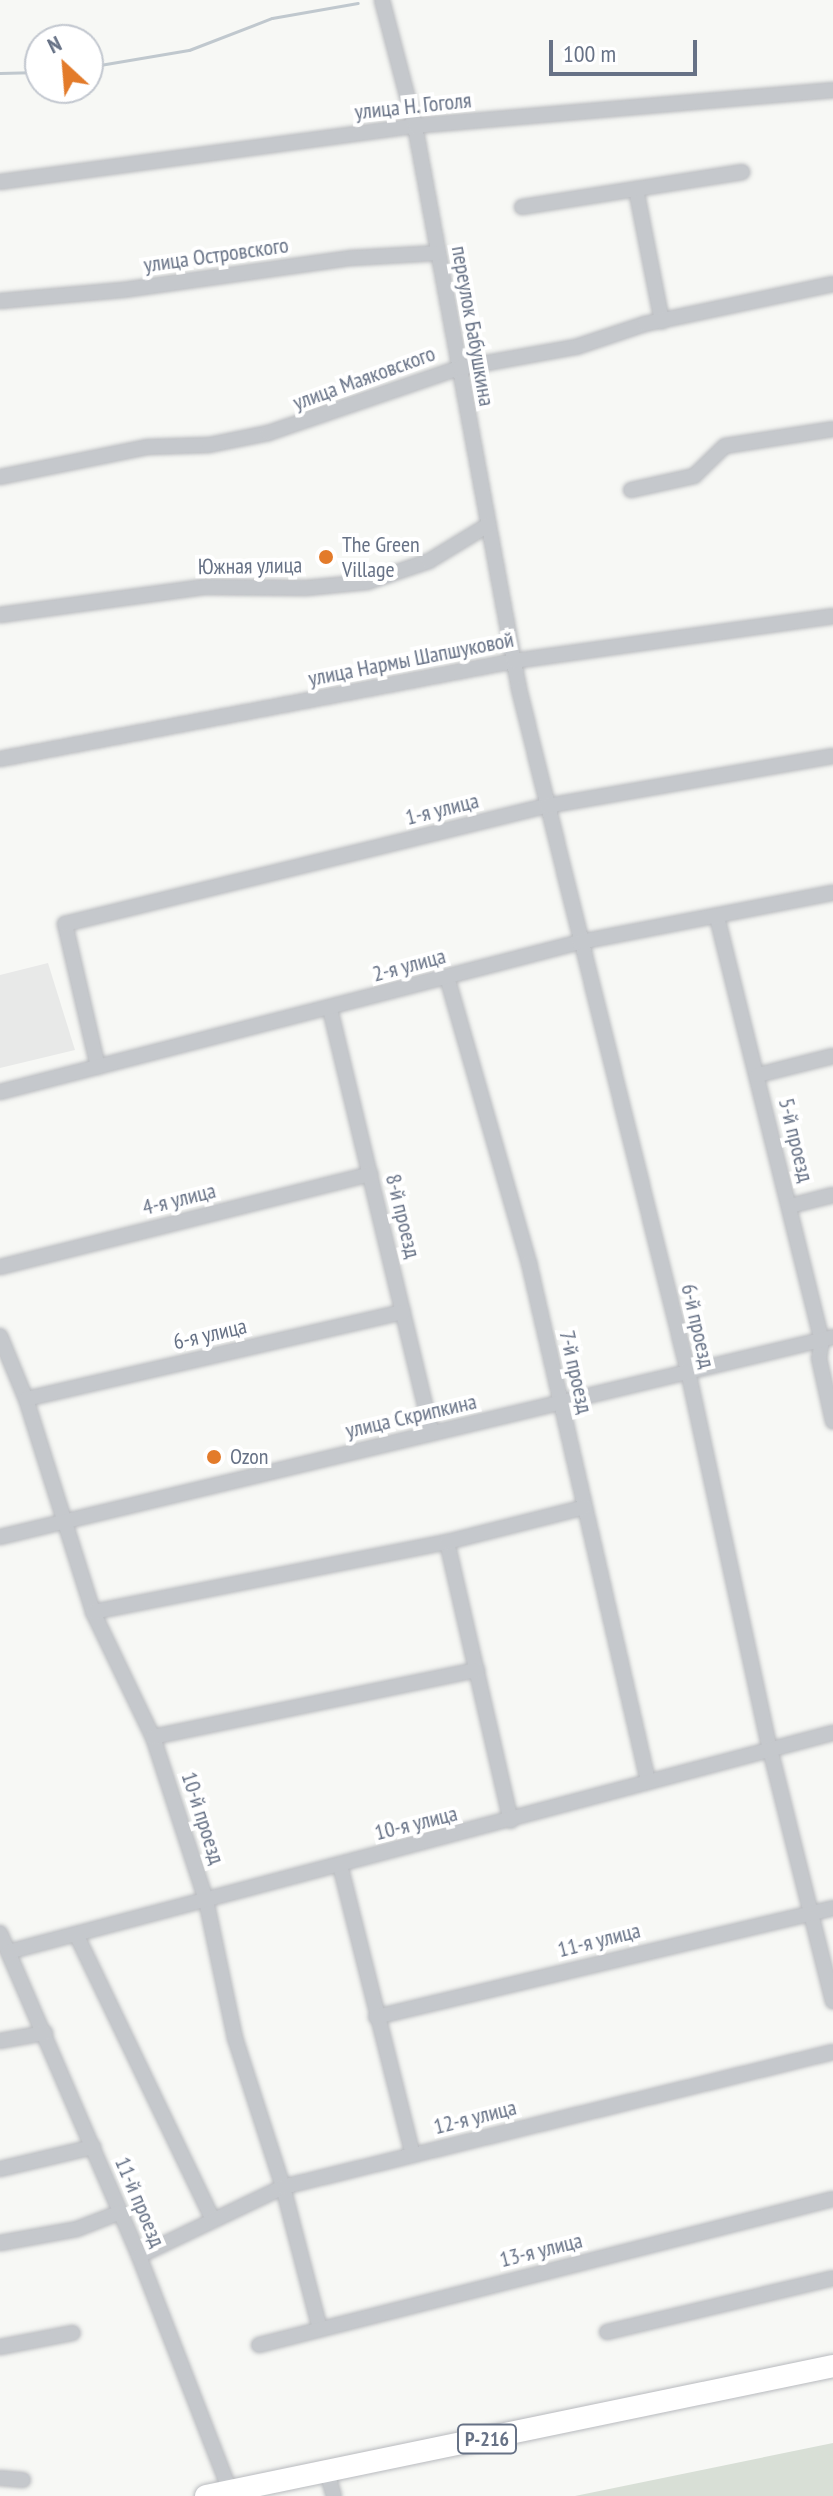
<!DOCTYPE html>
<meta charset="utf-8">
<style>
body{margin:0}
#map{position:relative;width:833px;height:2496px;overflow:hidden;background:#f7f8f5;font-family:"PT Sans Narrow",sans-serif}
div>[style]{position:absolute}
.built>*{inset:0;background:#e8e9e8}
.green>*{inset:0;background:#d8dfd6}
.stream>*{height:3px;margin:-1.5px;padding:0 1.5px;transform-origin:1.5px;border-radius:1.5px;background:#c0c8ce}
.roads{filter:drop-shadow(0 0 2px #b8babe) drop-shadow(0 0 2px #b8babe)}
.minor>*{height:14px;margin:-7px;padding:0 7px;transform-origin:7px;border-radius:7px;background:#c5c8cc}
.highway>*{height:22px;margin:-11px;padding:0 11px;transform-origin:11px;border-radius:11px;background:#fff}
.dots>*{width:22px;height:22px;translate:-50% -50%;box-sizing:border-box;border:4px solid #fff;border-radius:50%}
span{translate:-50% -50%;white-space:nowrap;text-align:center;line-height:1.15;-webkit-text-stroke:8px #fff;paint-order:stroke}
.shield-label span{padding:2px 6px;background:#fff;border:2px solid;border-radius:6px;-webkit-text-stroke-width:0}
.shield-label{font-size:20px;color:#677286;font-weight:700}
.street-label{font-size:22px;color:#677286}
.poi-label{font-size:22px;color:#677286}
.left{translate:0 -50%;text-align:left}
.north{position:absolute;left:24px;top:24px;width:80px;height:80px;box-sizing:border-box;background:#fff;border:2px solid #c2c7cf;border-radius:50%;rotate:334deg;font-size:22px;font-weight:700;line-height:32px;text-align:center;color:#677286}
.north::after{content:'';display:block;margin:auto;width:28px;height:36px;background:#e37b2a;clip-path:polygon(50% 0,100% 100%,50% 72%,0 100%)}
.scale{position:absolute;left:549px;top:40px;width:148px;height:36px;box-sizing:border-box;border:4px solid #677286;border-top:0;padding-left:10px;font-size:24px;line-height:28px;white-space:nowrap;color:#677286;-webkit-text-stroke:6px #fff;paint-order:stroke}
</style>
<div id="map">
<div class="built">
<div style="clip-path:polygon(48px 963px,75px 1050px,0 1068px,0 975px)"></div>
</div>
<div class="green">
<div style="clip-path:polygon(833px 2443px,833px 2496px,575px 2496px)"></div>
</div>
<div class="stream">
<div style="left:88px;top:67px;width:102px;rotate:-9.6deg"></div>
<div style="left:189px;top:50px;width:89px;rotate:-21.1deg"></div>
<div style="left:272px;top:18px;width:87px;rotate:-9.9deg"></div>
<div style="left:0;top:73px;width:40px;rotate:-1.4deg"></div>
</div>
<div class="roads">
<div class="minor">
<div style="left:382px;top:0;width:130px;rotate:75.3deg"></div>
<div style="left:415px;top:126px;width:573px;rotate:79.53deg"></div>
<div style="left:519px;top:689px;width:703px;rotate:76.08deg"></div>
<div style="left:688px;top:1371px;width:387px;rotate:77.8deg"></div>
<div style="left:770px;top:1749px;width:260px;rotate:76deg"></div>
<div style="left:0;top:182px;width:419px;rotate:-7.7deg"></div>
<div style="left:415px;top:126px;width:420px;rotate:-4.9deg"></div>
<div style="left:636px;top:189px;width:135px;rotate:78.9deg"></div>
<div style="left:522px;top:207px;width:223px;rotate:-9deg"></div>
<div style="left:0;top:301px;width:123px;rotate:-5.1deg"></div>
<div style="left:123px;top:290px;width:231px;rotate:-8deg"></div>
<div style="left:352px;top:258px;width:86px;rotate:-3.3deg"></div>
<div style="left:0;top:477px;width:151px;rotate:-11.5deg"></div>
<div style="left:148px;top:447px;width:61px;rotate:-1.9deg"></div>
<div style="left:209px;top:445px;width:60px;rotate:-11.5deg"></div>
<div style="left:268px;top:433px;width:202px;rotate:-18.8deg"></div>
<div style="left:459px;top:368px;width:119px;rotate:-10.2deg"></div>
<div style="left:576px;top:347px;width:73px;rotate:-18.4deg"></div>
<div style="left:645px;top:324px;width:192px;rotate:-12deg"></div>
<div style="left:631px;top:490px;width:65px;rotate:-12.5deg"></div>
<div style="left:694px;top:476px;width:43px;rotate:-44.1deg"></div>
<div style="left:725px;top:446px;width:109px;rotate:-8.9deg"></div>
<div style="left:0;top:615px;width:206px;rotate:-7.8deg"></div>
<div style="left:204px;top:587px;width:102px;rotate:0.6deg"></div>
<div style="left:306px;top:588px;width:62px;rotate:-5.5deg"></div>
<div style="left:368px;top:582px;width:65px;rotate:-19deg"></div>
<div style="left:429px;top:561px;width:69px;rotate:-31.4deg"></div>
<div style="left:0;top:759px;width:523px;rotate:-10.79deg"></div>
<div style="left:514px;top:661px;width:322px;rotate:-8deg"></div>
<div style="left:717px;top:917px;width:436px;rotate:76.1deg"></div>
<div style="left:822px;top:1340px;width:18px;rotate:99deg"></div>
<div style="left:819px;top:1358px;width:65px;rotate:77.5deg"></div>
<div style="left:447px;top:977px;width:298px;rotate:74deg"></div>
<div style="left:529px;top:1263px;width:531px;rotate:77.06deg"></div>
<div style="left:330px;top:1009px;width:436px;rotate:76.5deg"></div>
<div style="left:98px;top:1067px;width:147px;rotate:-103deg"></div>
<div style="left:65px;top:924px;width:496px;rotate:-13.8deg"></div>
<div style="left:547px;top:806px;width:290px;rotate:-9.9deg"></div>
<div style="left:758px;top:1075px;width:77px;rotate:-14.2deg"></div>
<div style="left:0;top:1092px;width:599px;rotate:-14.5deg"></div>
<div style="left:580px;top:942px;width:258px;rotate:-11deg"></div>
<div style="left:790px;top:1206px;width:44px;rotate:-14.3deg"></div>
<div style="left:0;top:1267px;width:382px;rotate:-14.1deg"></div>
<div style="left:0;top:1336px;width:68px;rotate:67.6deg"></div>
<div style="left:26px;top:1399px;width:223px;rotate:72.5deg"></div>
<div style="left:93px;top:1612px;width:139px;rotate:64.4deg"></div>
<div style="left:153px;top:1737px;width:171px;rotate:72deg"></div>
<div style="left:206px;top:1900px;width:141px;rotate:78.1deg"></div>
<div style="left:235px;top:2038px;width:157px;rotate:72.1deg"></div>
<div style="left:283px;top:2187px;width:147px;rotate:75.4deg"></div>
<div style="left:26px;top:1399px;width:387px;rotate:-13deg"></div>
<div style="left:0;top:1537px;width:857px;rotate:-13.5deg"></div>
<div style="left:447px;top:1542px;width:286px;rotate:77.1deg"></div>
<div style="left:93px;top:1612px;width:361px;rotate:-11.2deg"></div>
<div style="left:447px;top:1542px;width:142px;rotate:-14.2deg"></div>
<div style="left:153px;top:1737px;width:331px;rotate:-11.7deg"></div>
<div style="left:340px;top:1865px;width:299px;rotate:75.9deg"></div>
<div style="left:0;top:1933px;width:352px;rotate:66.7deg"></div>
<div style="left:139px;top:2256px;width:252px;rotate:68.8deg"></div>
<div style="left:76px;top:1934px;width:317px;rotate:64.4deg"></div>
<div style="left:8px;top:1952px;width:854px;rotate:-14.87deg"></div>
<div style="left:376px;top:2017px;width:470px;rotate:-13.4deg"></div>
<div style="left:0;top:2041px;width:46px;rotate:-10.1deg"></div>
<div style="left:0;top:2169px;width:96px;rotate:-13.3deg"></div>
<div style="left:0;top:2243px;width:78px;rotate:-10.3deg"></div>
<div style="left:77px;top:2229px;width:47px;rotate:-21.1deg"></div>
<div style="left:139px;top:2256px;width:160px;rotate:-25.6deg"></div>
<div style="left:283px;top:2187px;width:566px;rotate:-13.79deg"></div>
<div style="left:607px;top:2332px;width:232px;rotate:-13.4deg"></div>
<div style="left:259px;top:2345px;width:592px;rotate:-14.27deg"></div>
<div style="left:0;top:2347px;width:74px;rotate:-10.9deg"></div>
<div style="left:327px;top:2472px;width:25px;rotate:74deg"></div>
<div style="left:0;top:2478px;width:23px;rotate:5deg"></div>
</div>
<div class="highway">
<div style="left:206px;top:2496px;width:640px;rotate:-11.71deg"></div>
</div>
</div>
<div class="dots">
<div style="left:326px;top:557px;background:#e37b2a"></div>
<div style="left:214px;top:1457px;background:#e37b2a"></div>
</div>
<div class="shield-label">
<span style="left:487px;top:2439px">Р-216</span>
</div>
<div class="street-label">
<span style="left:413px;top:106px;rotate:-6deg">улица Н. Гоголя</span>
<span style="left:216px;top:255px;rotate:-8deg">улица Островского</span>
<span style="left:473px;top:326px;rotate:80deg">переулок Бабушкина</span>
<span style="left:364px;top:378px;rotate:-20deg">улица Маяковского</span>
<span style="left:250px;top:566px;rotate:-1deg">Южная улица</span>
<span style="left:411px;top:659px;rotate:-11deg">улица Нармы Шапшуковой</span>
<span style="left:442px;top:809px;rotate:-14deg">1-я улица</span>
<span style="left:409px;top:965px;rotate:-15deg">2-я улица</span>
<span style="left:796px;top:1140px;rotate:76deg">5-й проезд</span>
<span style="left:179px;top:1199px;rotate:-14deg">4-я улица</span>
<span style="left:403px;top:1216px;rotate:76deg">8-й проезд</span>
<span style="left:698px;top:1326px;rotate:77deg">6-й проезд</span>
<span style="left:210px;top:1334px;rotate:-13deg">6-я улица</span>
<span style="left:576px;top:1372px;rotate:77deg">7-й проезд</span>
<span style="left:411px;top:1416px;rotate:-13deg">улица Скрипкина</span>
<span style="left:203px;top:1818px;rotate:72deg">10-й проезд</span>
<span style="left:416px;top:1823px;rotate:-14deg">10-я улица</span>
<span style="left:599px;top:1940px;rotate:-14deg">11-я улица</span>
<span style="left:475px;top:2117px;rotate:-14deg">12-я улица</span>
<span style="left:140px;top:2202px;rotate:67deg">11-й проезд</span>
<span style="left:541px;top:2250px;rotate:-14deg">13-я улица</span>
</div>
<div class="poi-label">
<span class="left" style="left:342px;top:557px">The Green<br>Village</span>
<span class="left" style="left:230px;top:1457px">Ozon</span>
</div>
<div class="north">N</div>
<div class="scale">100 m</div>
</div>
